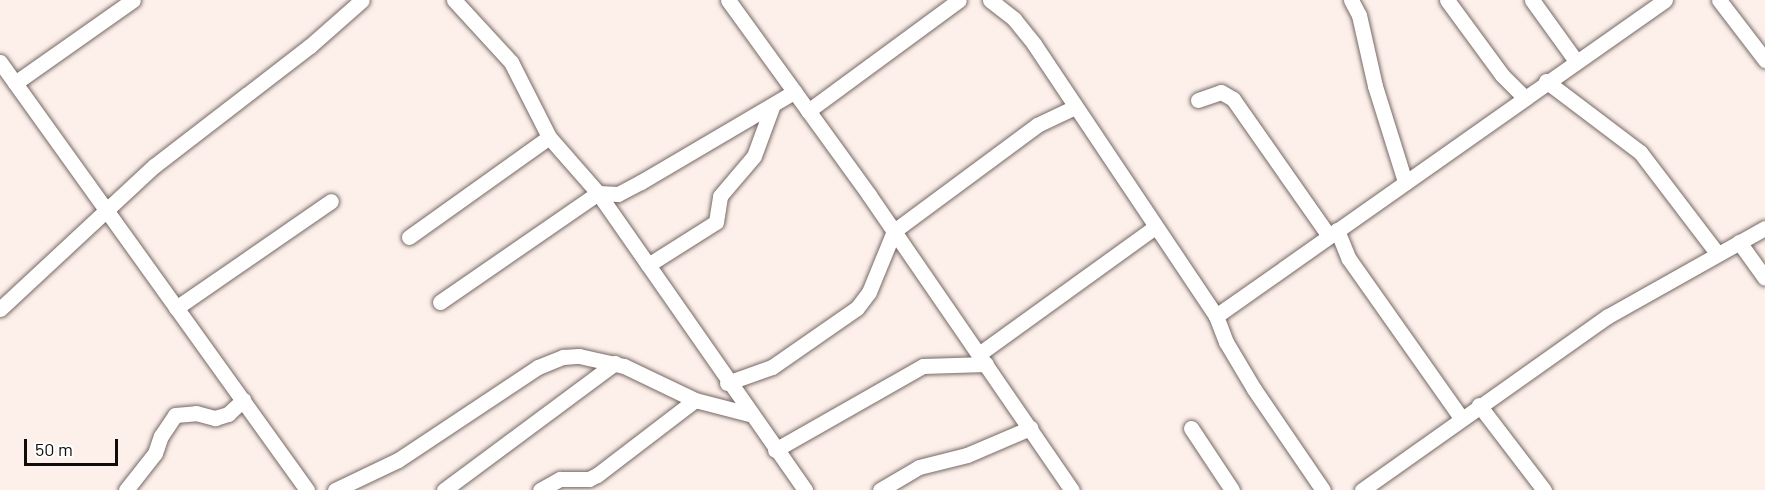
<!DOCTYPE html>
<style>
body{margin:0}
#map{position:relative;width:1765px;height:490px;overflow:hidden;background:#fdefea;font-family:Barlow,sans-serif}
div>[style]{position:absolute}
.roads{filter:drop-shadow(0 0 2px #756965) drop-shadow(0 0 2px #756965)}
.minor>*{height:15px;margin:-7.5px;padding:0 7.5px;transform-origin:7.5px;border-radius:7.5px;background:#fff}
span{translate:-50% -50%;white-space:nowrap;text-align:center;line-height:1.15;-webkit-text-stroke:4.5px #fff;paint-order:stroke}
.scale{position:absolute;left:24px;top:439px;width:94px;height:27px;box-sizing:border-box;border:3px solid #100c0a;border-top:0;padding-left:8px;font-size:18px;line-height:21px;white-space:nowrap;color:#100c0a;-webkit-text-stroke:4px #fff;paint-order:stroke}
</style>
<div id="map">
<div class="roads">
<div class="minor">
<div style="left:454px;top:0;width:84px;rotate:47.4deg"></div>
<div style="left:511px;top:62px;width:84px;rotate:63.1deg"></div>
<div style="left:549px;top:137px;width:74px;rotate:48.8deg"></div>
<div style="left:598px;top:193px;width:362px;rotate:55.1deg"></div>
<div style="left:728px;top:0;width:241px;rotate:54.1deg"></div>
<div style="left:869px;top:195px;width:358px;rotate:55.5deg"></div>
<div style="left:990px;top:0;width:31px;rotate:38deg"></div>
<div style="left:1014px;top:19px;width:32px;rotate:51deg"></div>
<div style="left:1034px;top:44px;width:327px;rotate:56.2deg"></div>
<div style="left:1216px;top:316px;width:549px;rotate:-35.14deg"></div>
<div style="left:1351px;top:0;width:17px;rotate:62deg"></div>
<div style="left:1359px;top:15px;width:73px;rotate:77.3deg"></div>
<div style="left:1375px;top:86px;width:101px;rotate:72.6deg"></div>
<div style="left:1447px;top:0;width:93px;rotate:53.7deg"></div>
<div style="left:1502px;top:75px;width:31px;rotate:45deg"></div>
<div style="left:1532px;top:0;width:75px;rotate:54.2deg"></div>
<div style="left:1719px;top:0;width:76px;rotate:52.5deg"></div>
<div style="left:0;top:62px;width:527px;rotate:54.35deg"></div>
<div style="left:1546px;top:81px;width:118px;rotate:37.1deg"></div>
<div style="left:1640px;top:152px;width:127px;rotate:52.7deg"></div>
<div style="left:15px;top:83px;width:144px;rotate:-35.1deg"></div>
<div style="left:1198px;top:100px;width:24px;rotate:-19deg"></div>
<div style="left:1221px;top:92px;width:14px;rotate:30deg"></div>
<div style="left:1233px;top:99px;width:167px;rotate:55deg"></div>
<div style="left:808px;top:111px;width:187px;rotate:-36.3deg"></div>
<div style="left:1337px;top:230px;width:31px;rotate:68deg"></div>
<div style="left:1349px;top:259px;width:194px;rotate:54.8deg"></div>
<div style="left:409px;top:237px;width:172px;rotate:-35.5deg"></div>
<div style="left:1739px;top:242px;width:44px;rotate:54.2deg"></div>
<div style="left:648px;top:265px;width:80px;rotate:-32.3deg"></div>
<div style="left:716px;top:222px;width:26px;rotate:-81deg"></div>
<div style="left:720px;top:196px;width:52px;rotate:-49.6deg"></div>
<div style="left:754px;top:156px;width:52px;rotate:-69.8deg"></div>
<div style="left:440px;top:302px;width:192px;rotate:-34.6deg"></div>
<div style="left:598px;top:193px;width:20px;rotate:3deg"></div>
<div style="left:618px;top:194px;width:26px;rotate:-28deg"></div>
<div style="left:641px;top:182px;width:178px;rotate:-30.5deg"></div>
<div style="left:176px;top:308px;width:188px;rotate:-34.6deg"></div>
<div style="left:0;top:309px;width:210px;rotate:-42.9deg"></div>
<div style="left:154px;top:166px;width:197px;rotate:-37.6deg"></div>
<div style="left:310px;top:46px;width:69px;rotate:-41.5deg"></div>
<div style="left:1216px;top:316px;width:28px;rotate:69deg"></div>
<div style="left:1226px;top:342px;width:55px;rotate:59.2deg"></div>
<div style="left:1254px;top:389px;width:122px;rotate:55.7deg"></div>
<div style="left:979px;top:354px;width:216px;rotate:-35.8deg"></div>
<div style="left:727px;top:383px;width:48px;rotate:-19.6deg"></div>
<div style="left:772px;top:367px;width:103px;rotate:-34.8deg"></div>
<div style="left:857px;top:308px;width:20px;rotate:-53deg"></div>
<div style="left:869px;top:292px;width:66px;rotate:-67.7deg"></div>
<div style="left:894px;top:231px;width:178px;rotate:-36.5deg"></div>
<div style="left:1037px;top:125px;width:42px;rotate:-25.3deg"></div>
<div style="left:1479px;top:405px;width:107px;rotate:52.6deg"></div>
<div style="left:1191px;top:428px;width:74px;rotate:56.5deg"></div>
<div style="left:775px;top:450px;width:170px;rotate:-29.6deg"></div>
<div style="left:923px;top:366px;width:63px;rotate:-1.8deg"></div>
<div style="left:126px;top:490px;width:47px;rotate:-51.9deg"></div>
<div style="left:155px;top:453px;width:18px;rotate:-71deg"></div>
<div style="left:161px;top:436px;width:25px;rotate:-56deg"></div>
<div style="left:175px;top:415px;width:21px;rotate:-5deg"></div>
<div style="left:196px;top:413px;width:20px;rotate:15deg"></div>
<div style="left:215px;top:418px;width:14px;rotate:-17deg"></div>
<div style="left:228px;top:414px;width:21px;rotate:-43deg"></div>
<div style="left:335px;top:490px;width:70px;rotate:-25.5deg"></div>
<div style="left:398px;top:460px;width:168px;rotate:-33.6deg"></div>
<div style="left:538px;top:367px;width:27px;rotate:-22deg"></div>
<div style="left:563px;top:357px;width:16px;rotate:-4deg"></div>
<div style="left:579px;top:356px;width:46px;rotate:12.5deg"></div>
<div style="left:624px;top:366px;width:79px;rotate:25.6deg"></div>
<div style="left:695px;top:400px;width:56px;rotate:14.5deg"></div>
<div style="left:444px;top:490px;width:213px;rotate:-36.6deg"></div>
<div style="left:540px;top:490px;width:23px;rotate:-29deg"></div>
<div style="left:560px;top:479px;width:29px"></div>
<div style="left:589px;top:479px;width:9px;rotate:-27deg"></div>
<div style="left:597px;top:475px;width:123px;rotate:-37.4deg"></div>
<div style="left:880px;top:490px;width:45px;rotate:-30.5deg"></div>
<div style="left:919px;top:467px;width:49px;rotate:-14deg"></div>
<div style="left:967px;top:455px;width:69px;rotate:-23.2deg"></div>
<div style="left:1362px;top:490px;width:301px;rotate:-35.3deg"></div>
<div style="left:1608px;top:316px;width:180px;rotate:-29.3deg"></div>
</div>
</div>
<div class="scale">50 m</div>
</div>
